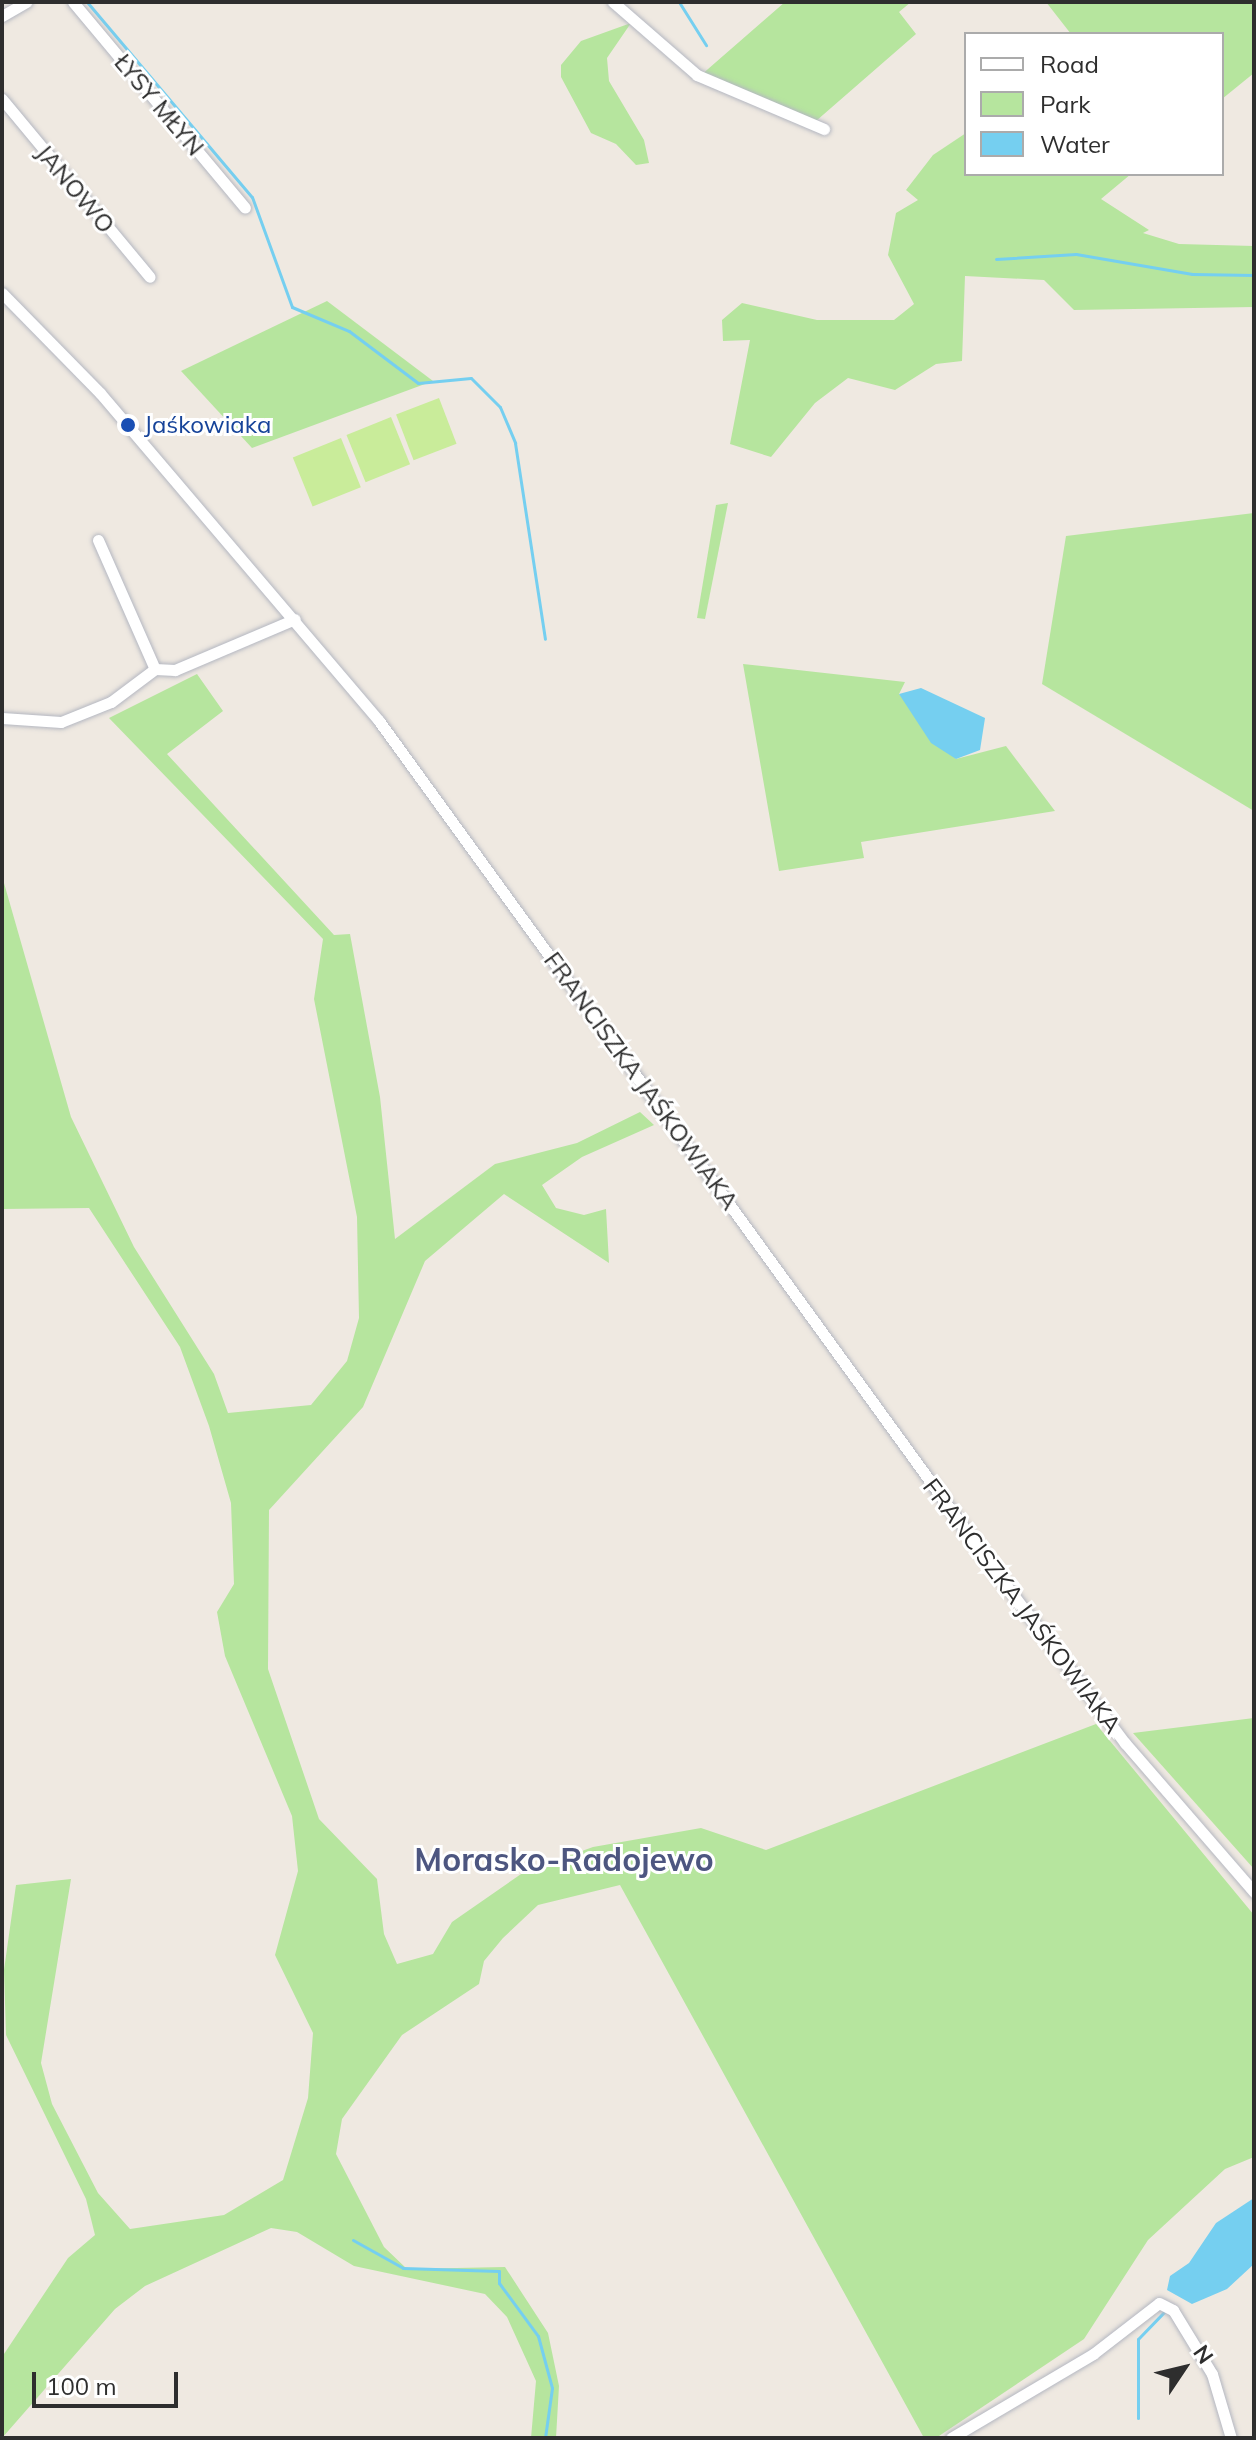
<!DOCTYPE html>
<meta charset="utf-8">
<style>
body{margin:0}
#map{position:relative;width:1256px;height:2440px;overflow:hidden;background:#efe9e1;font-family:Mulish,sans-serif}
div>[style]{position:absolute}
.green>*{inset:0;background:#b6e59e}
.pitch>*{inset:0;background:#c9ec9a;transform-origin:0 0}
.water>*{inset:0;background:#75cff0}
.stream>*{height:3px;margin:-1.5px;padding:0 1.5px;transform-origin:1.5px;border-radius:1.5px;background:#75cff0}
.roads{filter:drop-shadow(0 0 2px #b4b7c1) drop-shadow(0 0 2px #b4b7c1)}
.minor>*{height:11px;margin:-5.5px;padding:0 5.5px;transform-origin:5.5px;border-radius:5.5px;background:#fff}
.dots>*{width:22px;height:22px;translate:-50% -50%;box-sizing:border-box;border:4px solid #fff;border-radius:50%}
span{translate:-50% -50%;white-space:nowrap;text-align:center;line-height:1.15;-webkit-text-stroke:6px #fff;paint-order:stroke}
.street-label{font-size:24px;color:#2e2e2e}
.transit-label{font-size:24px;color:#164399}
.left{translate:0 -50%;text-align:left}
.district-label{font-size:32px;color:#4d5680;font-weight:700}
.frame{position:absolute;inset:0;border:4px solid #2e2e2e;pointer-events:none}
.legend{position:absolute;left:964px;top:32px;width:260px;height:144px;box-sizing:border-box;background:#fff;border:2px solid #ababab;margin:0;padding:10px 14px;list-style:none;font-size:24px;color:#2e2e2e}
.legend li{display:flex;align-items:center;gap:16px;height:40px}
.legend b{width:40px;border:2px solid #ababab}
.north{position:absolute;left:1144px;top:2328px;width:80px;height:80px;-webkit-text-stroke:6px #fff;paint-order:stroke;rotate:55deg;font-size:22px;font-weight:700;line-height:32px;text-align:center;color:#2e2e2e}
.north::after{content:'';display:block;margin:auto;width:28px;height:36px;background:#2e2e2e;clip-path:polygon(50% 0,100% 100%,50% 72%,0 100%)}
.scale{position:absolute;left:32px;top:2372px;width:146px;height:36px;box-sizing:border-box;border:4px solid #2e2e2e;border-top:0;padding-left:10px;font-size:24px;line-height:28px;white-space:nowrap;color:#2e2e2e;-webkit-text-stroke:6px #fff;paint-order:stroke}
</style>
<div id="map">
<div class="green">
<div style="clip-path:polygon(785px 2px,911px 2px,899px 12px,916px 34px,816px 121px,700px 76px)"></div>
<div style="clip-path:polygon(1046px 2px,1254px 2px,1254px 73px,1222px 99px,1222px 34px,1071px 34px)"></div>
<div style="clip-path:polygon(631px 23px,607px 58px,609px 81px,644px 140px,649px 163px,636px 165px,616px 144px,591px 133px,561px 77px,561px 65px,581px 41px)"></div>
<div style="clip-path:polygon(966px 133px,966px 174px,1131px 174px,1101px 199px,1149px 230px,1143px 233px,1179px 244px,1254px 246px,1254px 307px,1074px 310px,1044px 280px,965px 276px,962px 361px,936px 364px,895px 390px,848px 378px,815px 403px,771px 457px,730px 444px,750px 340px,723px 341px,722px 320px,742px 303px,817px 320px,894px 320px,914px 304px,888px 255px,896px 213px,918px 200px,906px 190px,933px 155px)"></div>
<div style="clip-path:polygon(327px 301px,433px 381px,252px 448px,181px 371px)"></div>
<div style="clip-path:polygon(728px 503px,705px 619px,697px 618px,716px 505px)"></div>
<div style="clip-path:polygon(1254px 513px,1254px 811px,1042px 684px,1066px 536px)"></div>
<div style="clip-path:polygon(743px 664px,905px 682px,899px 694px,956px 759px,1006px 746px,1055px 811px,861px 842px,864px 858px,779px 871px)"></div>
<div style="clip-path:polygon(197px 674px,223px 711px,167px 754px,334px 935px,350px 934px,380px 1097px,395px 1239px,495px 1164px,577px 1143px,640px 1112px,654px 1125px,582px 1157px,542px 1185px,556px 1208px,584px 1215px,606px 1209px,609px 1263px,504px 1194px,425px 1261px,363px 1407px,269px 1510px,268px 1669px,319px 1819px,377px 1879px,384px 1934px,397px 1964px,433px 1954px,452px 1922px,524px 1872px,593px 1847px,701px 1828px,766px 1850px,1096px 1724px,1254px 1915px,1254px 2157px,1225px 2169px,1148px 2240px,1084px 2339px,936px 2438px,924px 2438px,620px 1885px,538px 1905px,503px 1938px,484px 1961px,479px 1984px,402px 2035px,342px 2119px,336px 2154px,384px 2247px,407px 2269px,505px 2267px,548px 2333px,559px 2386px,556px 2438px,531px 2438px,536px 2381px,507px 2317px,485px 2294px,354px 2266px,297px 2232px,271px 2228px,145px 2286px,115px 2309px,2px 2438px,2px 2357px,68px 2258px,95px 2235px,86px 2199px,6px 2035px,4px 1970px,16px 1885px,71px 1879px,41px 2063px,52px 2104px,98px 2193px,130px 2229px,224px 2215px,283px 2180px,308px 2098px,313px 2033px,275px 1955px,298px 1871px,292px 1816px,225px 1656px,217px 1612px,234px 1584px,231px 1503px,209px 1426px,180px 1347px,89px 1208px,2px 1209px,2px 876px,71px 1117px,134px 1247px,214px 1374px,228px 1413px,311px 1405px,347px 1361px,359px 1318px,357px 1217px,314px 999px,323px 939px,109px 718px)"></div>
<div style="clip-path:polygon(1254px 1718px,1254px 1869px,1133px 1733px)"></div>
</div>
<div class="pitch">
<div style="left:439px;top:398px;width:49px;height:46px;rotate:69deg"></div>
<div style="left:391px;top:417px;width:51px;height:48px;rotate:68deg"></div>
<div style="left:341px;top:438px;width:53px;height:52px;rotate:68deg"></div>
</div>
<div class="water">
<div style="clip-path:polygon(921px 688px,985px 718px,980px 750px,956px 759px,931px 743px,899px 694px)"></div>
<div style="clip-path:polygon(1254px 2198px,1254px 2264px,1227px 2289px,1192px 2304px,1167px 2290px,1170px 2276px,1189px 2263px,1216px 2223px)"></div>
</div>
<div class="stream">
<div style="left:87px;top:2px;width:255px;rotate:49.8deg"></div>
<div style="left:252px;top:197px;width:117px;rotate:70deg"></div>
<div style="left:292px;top:307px;width:62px;rotate:22.8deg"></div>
<div style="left:349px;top:331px;width:86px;rotate:37deg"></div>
<div style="left:418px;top:383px;width:53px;rotate:-5.4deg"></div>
<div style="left:471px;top:378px;width:41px;rotate:45deg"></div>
<div style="left:500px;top:407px;width:39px;rotate:67deg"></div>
<div style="left:515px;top:443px;width:198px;rotate:81.3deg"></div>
<div style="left:679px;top:2px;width:51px;rotate:57.9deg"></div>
<div style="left:996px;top:259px;width:80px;rotate:-3.6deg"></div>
<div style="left:1076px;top:254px;width:118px;rotate:9.8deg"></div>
<div style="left:1192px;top:274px;width:62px;rotate:0.9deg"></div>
<div style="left:353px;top:2240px;width:57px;rotate:29.2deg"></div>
<div style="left:403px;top:2268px;width:96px;rotate:1.8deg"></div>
<div style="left:499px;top:2271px;width:12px;rotate:90deg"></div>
<div style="left:499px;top:2283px;width:66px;rotate:53.7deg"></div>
<div style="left:538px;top:2336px;width:54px;rotate:74.9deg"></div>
<div style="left:552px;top:2388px;width:50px;rotate:98deg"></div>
<div style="left:1138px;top:2418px;width:79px;rotate:-90deg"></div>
<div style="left:1138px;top:2339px;width:37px;rotate:-46deg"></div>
</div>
<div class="roads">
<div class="minor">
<div style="left:73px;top:2px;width:268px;rotate:50.1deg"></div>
<div style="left:613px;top:2px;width:111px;rotate:41deg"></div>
<div style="left:697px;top:75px;width:138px;rotate:23deg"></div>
<div style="left:2px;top:16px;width:28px;rotate:-30deg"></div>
<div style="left:2px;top:99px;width:231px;rotate:50.3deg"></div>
<div style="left:2px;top:293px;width:140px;rotate:45.6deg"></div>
<div style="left:100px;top:393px;width:431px;rotate:49.6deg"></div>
<div style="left:379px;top:721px;width:1051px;rotate:54.06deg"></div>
<div style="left:996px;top:1572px;width:214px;rotate:53deg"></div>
<div style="left:1125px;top:1743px;width:197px;rotate:49.1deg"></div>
<div style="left:98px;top:540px;width:141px;rotate:66.2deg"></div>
<div style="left:2px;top:718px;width:59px;rotate:3.9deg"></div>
<div style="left:61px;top:722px;width:54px;rotate:-21.8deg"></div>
<div style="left:111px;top:702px;width:55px;rotate:-36.9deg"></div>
<div style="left:155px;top:669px;width:20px;rotate:3deg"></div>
<div style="left:175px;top:670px;width:130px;rotate:-23deg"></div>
<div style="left:951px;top:2438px;width:165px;rotate:-30.6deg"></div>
<div style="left:1093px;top:2354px;width:83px;rotate:-37.7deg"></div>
<div style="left:1159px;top:2303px;width:16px;rotate:27deg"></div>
<div style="left:1173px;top:2310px;width:75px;rotate:58.6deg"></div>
<div style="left:1212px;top:2374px;width:67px;rotate:73.5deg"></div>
</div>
</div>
<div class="dots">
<div style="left:128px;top:425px;background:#1a4fb4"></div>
</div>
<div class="street-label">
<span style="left:159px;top:105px;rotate:50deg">ŁYSY MŁYN</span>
<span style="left:75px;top:189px;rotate:50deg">JANOWO</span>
<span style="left:641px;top:1081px;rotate:54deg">FRANCISZKA JAŚKOWIAKA</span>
<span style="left:1022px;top:1606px;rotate:53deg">FRANCISZKA JAŚKOWIAKA</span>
</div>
<div class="transit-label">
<span class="left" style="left:144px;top:425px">Jaśkowiaka</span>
</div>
<div class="district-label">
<span style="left:564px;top:1859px">Morasko-Radojewo</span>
</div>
<div class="frame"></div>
<ul class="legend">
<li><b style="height:10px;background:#fff"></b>Road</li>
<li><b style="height:22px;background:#b6e59e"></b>Park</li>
<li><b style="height:22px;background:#75cff0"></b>Water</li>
</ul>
<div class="north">N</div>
<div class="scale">100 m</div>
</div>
